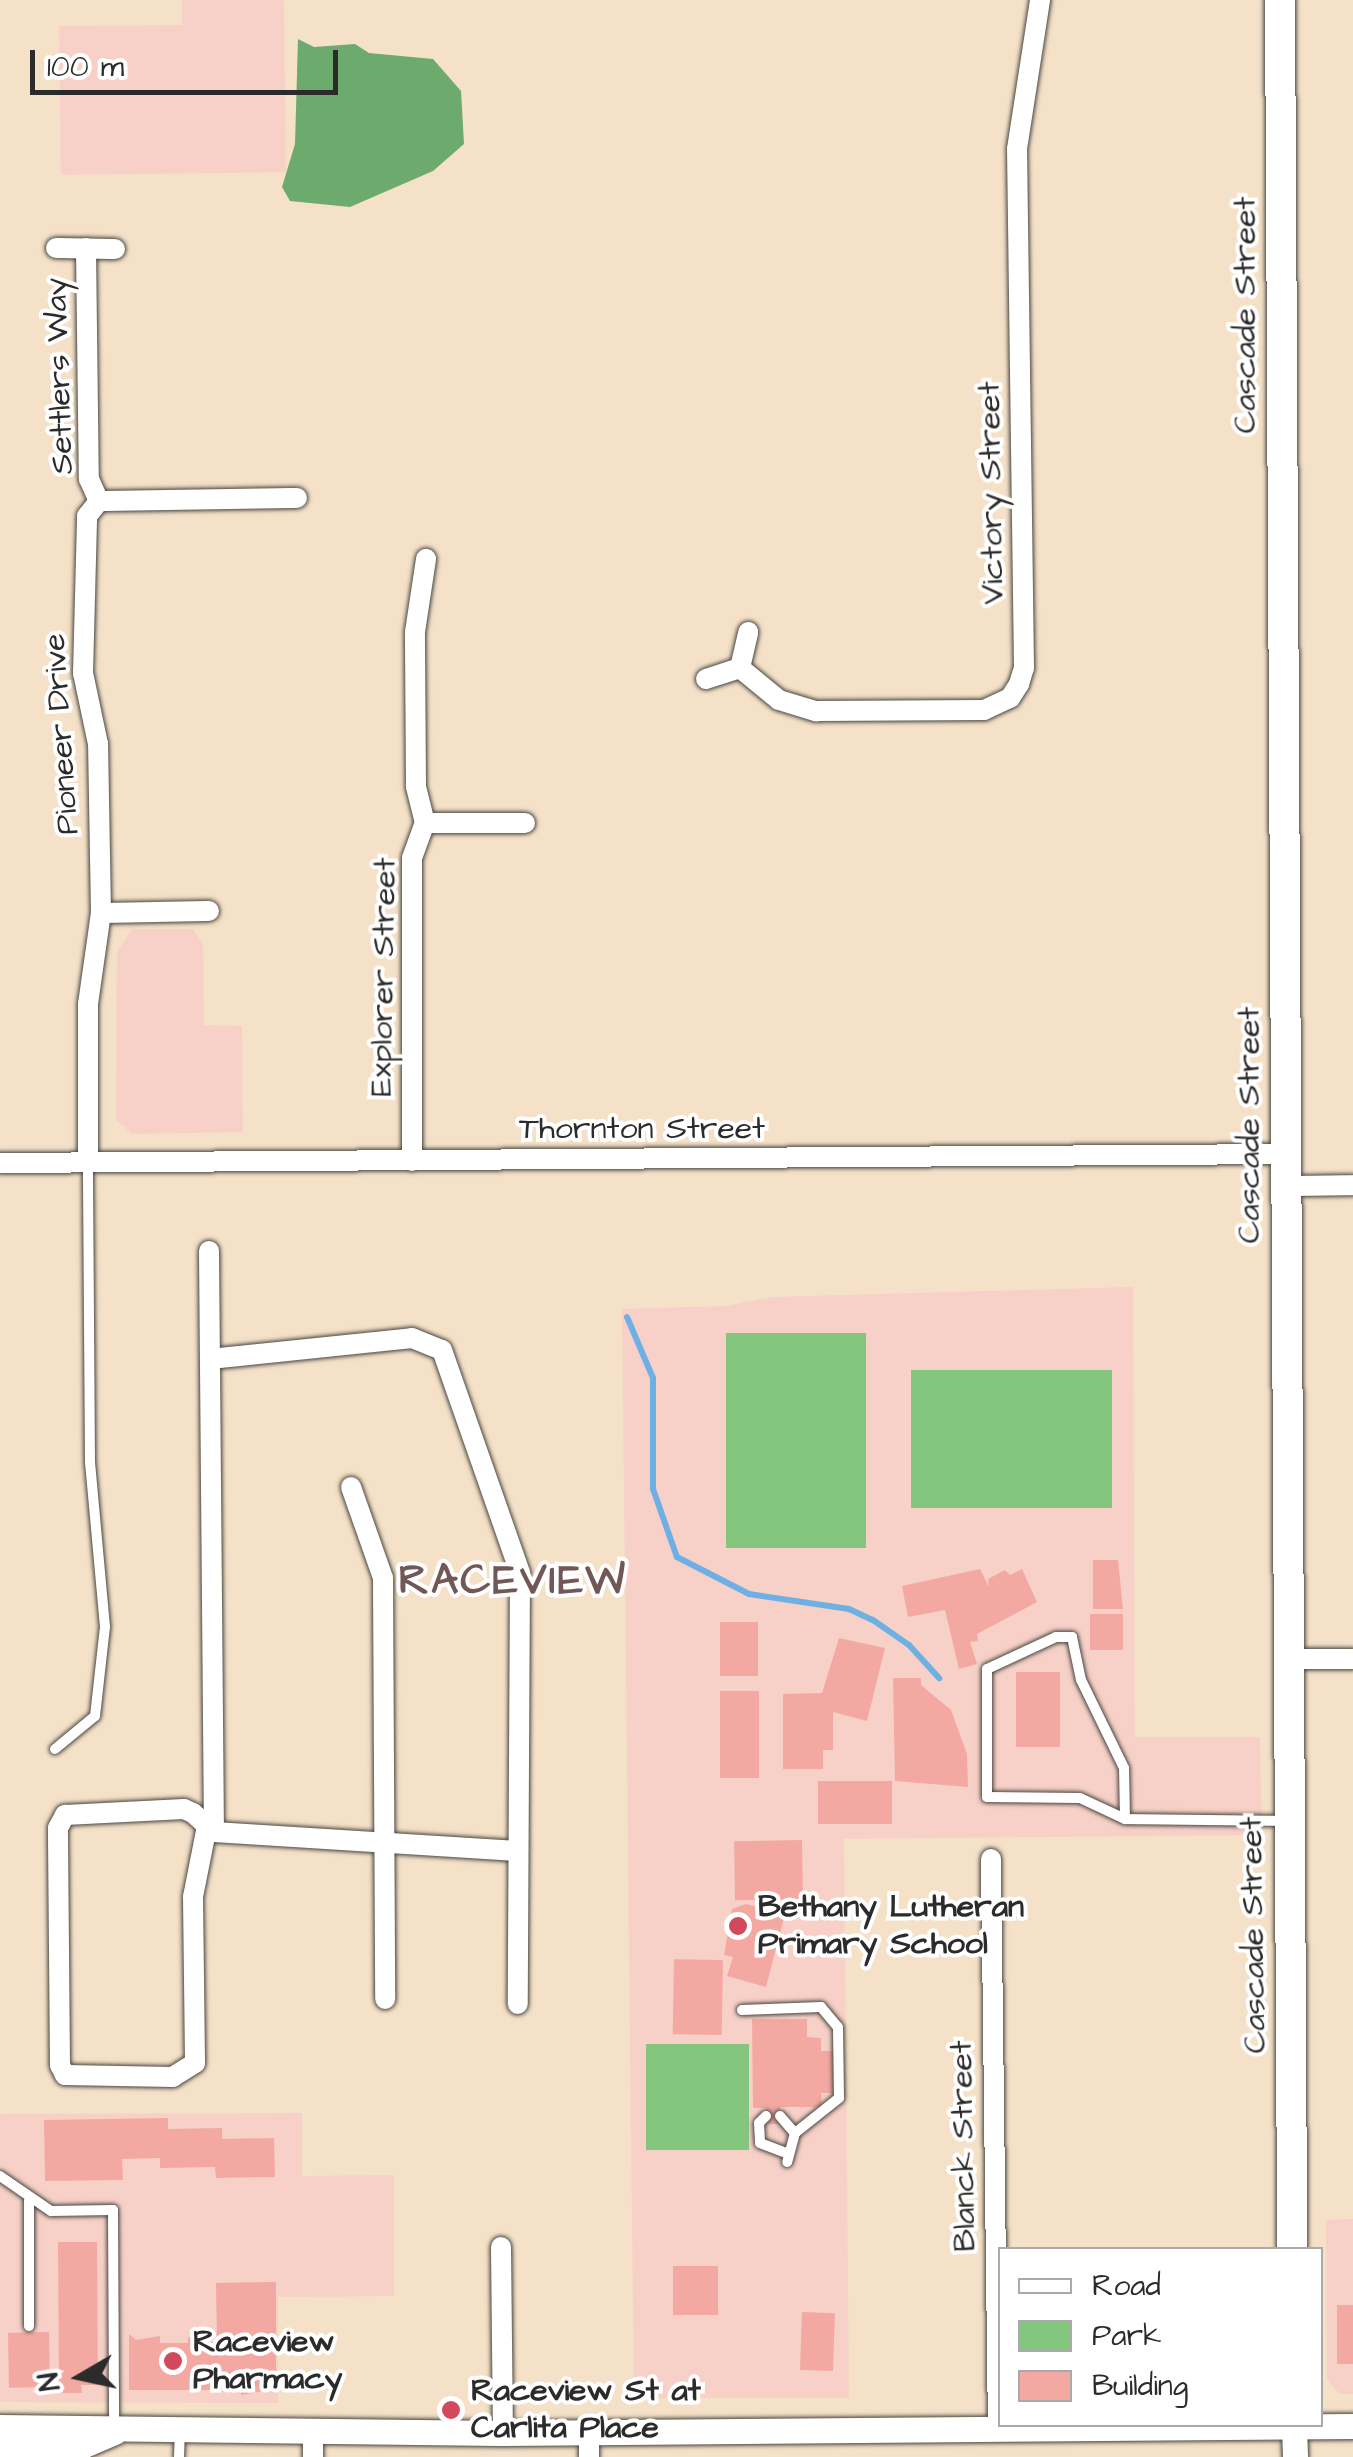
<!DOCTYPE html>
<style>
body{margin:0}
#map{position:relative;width:1353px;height:2457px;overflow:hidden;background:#f4e1c7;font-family:"Architects Daughter",sans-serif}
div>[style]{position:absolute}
.built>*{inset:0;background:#f7d1c7}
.green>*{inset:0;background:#85c67e;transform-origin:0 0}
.forest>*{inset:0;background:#6cab6d}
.stream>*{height:6px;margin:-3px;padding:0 3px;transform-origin:3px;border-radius:3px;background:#6eb0e3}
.building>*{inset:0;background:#f3a9a2;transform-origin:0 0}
.roads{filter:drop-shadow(0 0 2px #494642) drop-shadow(0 0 2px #494642)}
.service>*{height:10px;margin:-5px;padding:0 5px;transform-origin:5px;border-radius:5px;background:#fff}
.minor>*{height:20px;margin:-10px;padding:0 10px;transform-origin:10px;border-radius:10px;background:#fff}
.tertiary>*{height:25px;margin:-12.5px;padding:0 12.5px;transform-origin:12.5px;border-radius:12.5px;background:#fff}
.secondary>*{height:30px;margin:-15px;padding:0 15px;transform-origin:15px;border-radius:15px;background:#fff}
.dots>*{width:28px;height:28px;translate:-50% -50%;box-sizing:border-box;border:5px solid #fff;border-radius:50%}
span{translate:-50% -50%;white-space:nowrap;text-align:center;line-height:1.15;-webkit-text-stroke:8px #fff;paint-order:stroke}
.street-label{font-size:32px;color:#2b2b2b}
.poi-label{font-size:32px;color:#2b2b2b;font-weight:700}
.left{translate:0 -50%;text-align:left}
.district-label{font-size:42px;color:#715755;font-weight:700;letter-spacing:2.5px}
.legend{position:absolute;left:998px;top:2247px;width:325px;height:180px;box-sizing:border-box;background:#fff;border:2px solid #aaa;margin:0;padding:12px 18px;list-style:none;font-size:30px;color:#2b2b2b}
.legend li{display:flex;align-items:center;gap:20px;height:50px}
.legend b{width:50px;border:2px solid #aaa}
.north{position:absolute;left:30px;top:2327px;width:100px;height:100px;-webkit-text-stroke:8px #fff;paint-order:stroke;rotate:261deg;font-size:28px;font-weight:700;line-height:40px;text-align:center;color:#2b2b2b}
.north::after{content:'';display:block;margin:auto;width:35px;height:45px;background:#2b2b2b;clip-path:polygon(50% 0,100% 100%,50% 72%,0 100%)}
.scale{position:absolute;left:30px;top:50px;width:308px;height:45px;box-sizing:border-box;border:5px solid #2b2b2b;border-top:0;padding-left:12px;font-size:30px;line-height:35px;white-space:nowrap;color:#2b2b2b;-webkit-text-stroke:8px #fff;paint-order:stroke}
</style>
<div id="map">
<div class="built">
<div style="clip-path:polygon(182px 0,284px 0,286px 172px,61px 175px,59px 26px,182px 25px)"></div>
<div style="clip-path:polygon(132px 929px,193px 929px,203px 944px,204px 1025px,242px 1026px,243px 1132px,132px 1134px,116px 1120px,117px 952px)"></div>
<div style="clip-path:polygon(1133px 1287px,1135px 1737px,1260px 1737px,1262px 1835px,844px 1839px,849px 2398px,634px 2398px,622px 1309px,727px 1306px,772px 1297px)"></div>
<div style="clip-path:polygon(302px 2113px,302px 2176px,394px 2175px,394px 2296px,278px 2297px,278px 2403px,0 2402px,0 2114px)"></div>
<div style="clip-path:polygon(1353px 2219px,1353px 2394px,1340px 2394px,1327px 2380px,1326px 2220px)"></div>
</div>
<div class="green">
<div style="left:726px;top:1333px;width:140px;height:215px"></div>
<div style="left:911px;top:1370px;width:201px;height:138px"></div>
<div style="left:749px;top:2044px;width:106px;height:103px;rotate:90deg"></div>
</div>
<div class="forest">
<div style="clip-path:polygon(298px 39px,314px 47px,355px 44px,369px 53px,433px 59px,461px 91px,464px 144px,433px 171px,350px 207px,290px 201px,282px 187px,295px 144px)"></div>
</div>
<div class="stream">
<div style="left:627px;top:1317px;width:66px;rotate:66.9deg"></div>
<div style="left:653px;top:1378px;width:111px;rotate:90deg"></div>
<div style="left:653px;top:1489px;width:72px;rotate:70.6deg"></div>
<div style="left:677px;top:1557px;width:81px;rotate:27.2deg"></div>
<div style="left:749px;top:1594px;width:101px;rotate:8.5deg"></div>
<div style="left:849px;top:1609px;width:26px;rotate:25deg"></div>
<div style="left:873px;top:1620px;width:44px;rotate:34.8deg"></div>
<div style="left:909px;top:1645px;width:45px;rotate:47.7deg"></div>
</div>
<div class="building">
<div style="clip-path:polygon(1093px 1560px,1118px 1560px,1123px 1609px,1093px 1609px)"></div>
<div style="clip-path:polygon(980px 1569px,989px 1587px,988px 1579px,1005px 1570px,1010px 1575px,1022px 1569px,1037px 1602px,977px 1634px,978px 1641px,970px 1642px,977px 1664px,959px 1669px,945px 1610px,908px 1617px,902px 1586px)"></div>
<div style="left:1123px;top:1614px;width:36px;height:33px;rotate:90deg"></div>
<div style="left:758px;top:1622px;width:54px;height:38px;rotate:90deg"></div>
<div style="clip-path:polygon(839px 1638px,885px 1648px,867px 1721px,833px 1712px,833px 1750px,823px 1750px,823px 1769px,783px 1769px,783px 1694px,822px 1693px)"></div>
<div style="left:1060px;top:1672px;width:75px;height:44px;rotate:90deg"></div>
<div style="clip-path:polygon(893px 1678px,921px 1678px,921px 1685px,951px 1710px,967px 1754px,968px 1787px,895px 1781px)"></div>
<div style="left:759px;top:1691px;width:87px;height:39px;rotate:90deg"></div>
<div style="left:818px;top:1781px;width:74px;height:43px"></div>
<div style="left:802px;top:1840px;width:59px;height:68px;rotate:89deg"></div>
<div style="clip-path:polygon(746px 1904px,785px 1914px,766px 1987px,727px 1976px,733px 1957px,724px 1955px,732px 1909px)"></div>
<div style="left:723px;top:1960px;width:75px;height:49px;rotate:91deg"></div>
<div style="clip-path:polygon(752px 2019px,807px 2019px,807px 2037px,821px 2038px,821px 2051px,834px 2051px,834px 2093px,821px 2093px,822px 2107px,780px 2107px,780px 2124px,766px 2124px,766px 2108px,753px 2108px)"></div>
<div style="clip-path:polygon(168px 2118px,168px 2129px,222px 2128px,222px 2139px,274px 2138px,275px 2177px,216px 2178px,215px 2167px,160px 2168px,160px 2158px,122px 2159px,123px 2180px,45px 2181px,44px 2120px)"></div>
<div style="clip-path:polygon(58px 2242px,97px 2242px,98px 2385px,81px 2385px,82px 2393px,63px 2393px,59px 2385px)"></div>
<div style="left:718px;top:2266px;width:49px;height:45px;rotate:90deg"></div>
<div style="clip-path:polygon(276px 2282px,276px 2389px,241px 2395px,240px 2378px,217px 2378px,217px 2390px,129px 2390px,129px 2334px,136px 2340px,160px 2336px,160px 2343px,188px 2343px,188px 2337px,217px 2343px,216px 2283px)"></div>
<div style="left:1353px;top:2305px;width:59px;height:16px;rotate:90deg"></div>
<div style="left:802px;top:2312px;width:33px;height:58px;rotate:2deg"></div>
<div style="left:49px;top:2332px;width:55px;height:41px;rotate:89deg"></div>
</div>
<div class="roads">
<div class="service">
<div style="left:55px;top:1749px;width:52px;rotate:-39.5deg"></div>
<div style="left:95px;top:1716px;width:90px;rotate:-83.6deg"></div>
<div style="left:105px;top:1627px;width:165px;rotate:-95.2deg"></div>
<div style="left:90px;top:1463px;width:300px;rotate:-90.4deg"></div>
<div style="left:1125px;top:1819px;width:51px;rotate:-91.1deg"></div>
<div style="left:1124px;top:1768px;width:98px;rotate:-116deg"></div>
<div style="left:1081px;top:1680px;width:44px;rotate:-101.8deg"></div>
<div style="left:1072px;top:1637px;width:16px;rotate:180deg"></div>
<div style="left:1056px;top:1637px;width:76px;rotate:155.1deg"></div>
<div style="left:987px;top:1669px;width:128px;rotate:90deg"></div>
<div style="left:987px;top:1797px;width:93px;rotate:0.6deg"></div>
<div style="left:1080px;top:1798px;width:50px;rotate:25deg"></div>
<div style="left:1125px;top:1819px;width:162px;rotate:0.7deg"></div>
<div style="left:742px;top:2010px;width:79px;rotate:-2.2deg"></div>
<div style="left:821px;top:2007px;width:26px;rotate:50deg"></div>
<div style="left:838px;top:2027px;width:71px;rotate:89.2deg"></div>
<div style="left:839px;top:2098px;width:56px;rotate:141.5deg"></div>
<div style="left:795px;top:2133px;width:30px;rotate:105deg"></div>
<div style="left:766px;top:2116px;width:10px;rotate:135deg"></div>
<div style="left:759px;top:2123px;width:20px;rotate:87deg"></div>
<div style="left:760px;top:2143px;width:30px;rotate:21deg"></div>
<div style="left:780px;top:2116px;width:23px;rotate:49deg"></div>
<div style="left:0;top:2176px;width:62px;rotate:34.5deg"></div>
<div style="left:51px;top:2211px;width:62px;rotate:-0.9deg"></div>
<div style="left:113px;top:2210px;width:216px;rotate:89.7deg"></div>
<div style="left:29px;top:2326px;width:125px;rotate:-90deg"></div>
<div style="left:179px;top:2457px;width:25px;rotate:-88deg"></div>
</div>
<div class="minor">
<div style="left:56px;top:248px;width:59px;rotate:1deg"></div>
<div style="left:86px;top:248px;width:231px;rotate:89.3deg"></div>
<div style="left:89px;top:479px;width:24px;rotate:66deg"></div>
<div style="left:740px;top:668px;width:50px;rotate:39.4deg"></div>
<div style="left:779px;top:700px;width:39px;rotate:17deg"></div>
<div style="left:816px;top:711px;width:168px;rotate:-0.3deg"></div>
<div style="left:984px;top:710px;width:29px;rotate:-25deg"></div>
<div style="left:1010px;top:698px;width:17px;rotate:-57deg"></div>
<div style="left:1019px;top:684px;width:17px;rotate:-73deg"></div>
<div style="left:1024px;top:668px;width:519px;rotate:-90.77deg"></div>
<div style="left:1017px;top:149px;width:151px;rotate:-81.2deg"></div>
<div style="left:706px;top:679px;width:36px;rotate:-18deg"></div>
<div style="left:740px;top:668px;width:37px;rotate:-77deg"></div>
<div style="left:425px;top:823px;width:100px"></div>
<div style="left:101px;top:913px;width:108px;rotate:-1.1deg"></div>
<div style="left:412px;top:1161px;width:303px;rotate:-90deg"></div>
<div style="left:412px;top:858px;width:37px;rotate:-70deg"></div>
<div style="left:425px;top:823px;width:38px;rotate:-104deg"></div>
<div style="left:416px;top:786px;width:154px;rotate:-90.4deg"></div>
<div style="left:415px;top:632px;width:74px;rotate:-81.4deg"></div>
<div style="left:0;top:1163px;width:1285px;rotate:-0.4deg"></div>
<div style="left:88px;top:1163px;width:159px;rotate:-90deg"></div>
<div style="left:88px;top:1004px;width:92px;rotate:-81.9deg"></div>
<div style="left:101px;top:913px;width:169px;rotate:-91deg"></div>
<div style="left:98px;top:744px;width:73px;rotate:-101.9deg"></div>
<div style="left:83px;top:673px;width:157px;rotate:-88.5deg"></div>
<div style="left:87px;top:516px;width:19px;rotate:-51deg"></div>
<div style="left:99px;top:501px;width:198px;rotate:-0.9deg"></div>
<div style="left:1285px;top:1186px;width:68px;rotate:-0.8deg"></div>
<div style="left:209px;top:1251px;width:581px;rotate:89.51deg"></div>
<div style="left:210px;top:1359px;width:203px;rotate:-5.9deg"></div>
<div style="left:412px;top:1338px;width:32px;rotate:22deg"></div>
<div style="left:442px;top:1350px;width:236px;rotate:70.7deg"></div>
<div style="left:520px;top:1573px;width:431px;rotate:90.3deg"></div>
<div style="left:351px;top:1487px;width:96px;rotate:70.6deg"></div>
<div style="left:383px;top:1578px;width:421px;rotate:89.7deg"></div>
<div style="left:1287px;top:1659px;width:66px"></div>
<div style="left:207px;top:1826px;width:72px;rotate:101.2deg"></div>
<div style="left:193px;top:1897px;width:166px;rotate:89.3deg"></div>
<div style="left:195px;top:2063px;width:26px;rotate:148deg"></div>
<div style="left:173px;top:2077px;width:108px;rotate:-178.9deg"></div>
<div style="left:65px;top:2075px;width:11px;rotate:-117deg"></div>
<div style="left:60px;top:2065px;width:237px;rotate:-90.5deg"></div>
<div style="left:58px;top:1828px;width:15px;rotate:-62deg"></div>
<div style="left:65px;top:1815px;width:119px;rotate:-2.9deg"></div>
<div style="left:184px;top:1809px;width:10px;rotate:24deg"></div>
<div style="left:193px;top:1813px;width:28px;rotate:42deg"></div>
<div style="left:214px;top:1832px;width:304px;rotate:3.6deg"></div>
<div style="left:991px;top:1859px;width:572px;rotate:89.3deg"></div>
<div style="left:501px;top:2247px;width:186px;rotate:89.4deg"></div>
<div style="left:589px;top:2431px;width:26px;rotate:90deg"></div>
<div style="left:313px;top:2433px;width:24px;rotate:90deg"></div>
</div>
<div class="tertiary">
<div style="left:0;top:2427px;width:503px;rotate:0.68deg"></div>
<div style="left:503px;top:2433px;width:850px;rotate:-0.47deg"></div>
<div style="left:1294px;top:2427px;width:30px;rotate:88deg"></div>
<div style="left:0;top:2445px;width:84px"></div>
<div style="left:84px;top:2445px;width:33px;rotate:-23deg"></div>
</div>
<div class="secondary">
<div style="left:1280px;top:0;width:2250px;rotate:89.69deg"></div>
<div style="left:1294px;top:2427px;width:3px;rotate:-90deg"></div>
</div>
</div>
<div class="dots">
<div style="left:738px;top:1926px;background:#d1495b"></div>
<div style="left:173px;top:2361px;background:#d1495b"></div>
<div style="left:451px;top:2410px;background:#d1495b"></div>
</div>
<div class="street-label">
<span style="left:1246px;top:315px;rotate:-90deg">Cascade Street</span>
<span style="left:60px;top:376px;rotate:-92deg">Settlers Way</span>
<span style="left:992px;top:493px;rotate:-91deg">Victory Street</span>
<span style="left:62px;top:734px;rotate:-94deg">Pioneer Drive</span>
<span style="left:384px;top:977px;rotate:-89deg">Explorer Street</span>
<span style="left:1250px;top:1125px;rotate:-90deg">Cascade Street</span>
<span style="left:642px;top:1129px">Thornton Street</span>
<span style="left:1254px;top:1935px;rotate:-91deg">Cascade Street</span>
<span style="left:964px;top:2146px;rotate:-91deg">Blanck Street</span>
</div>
<div class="poi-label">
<span class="left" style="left:758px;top:1926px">Bethany Lutheran<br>Primary School</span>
<span class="left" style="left:193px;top:2361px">Raceview<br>Pharmacy</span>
<span class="left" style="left:471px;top:2410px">Raceview St at<br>Carlita Place</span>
</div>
<div class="district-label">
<span style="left:513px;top:1581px">RACEVIEW</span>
</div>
<ul class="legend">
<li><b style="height:12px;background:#fff"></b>Road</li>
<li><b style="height:28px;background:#85c67e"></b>Park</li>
<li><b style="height:28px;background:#f3a9a2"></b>Building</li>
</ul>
<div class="north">N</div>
<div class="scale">100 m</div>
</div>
